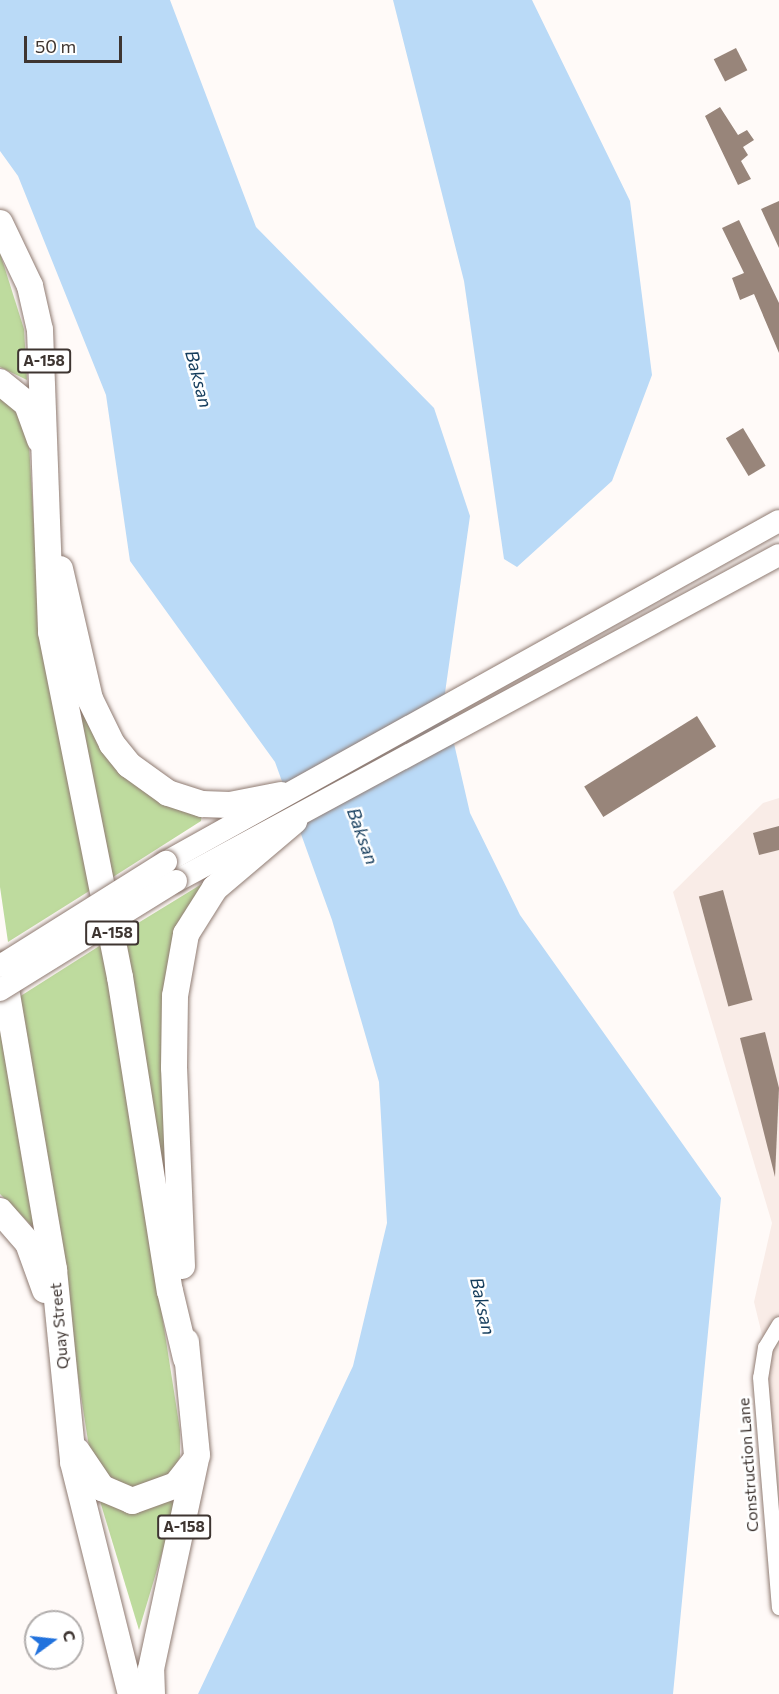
<!DOCTYPE html>
<meta charset="utf-8">
<style>
body{margin:0}
#map{position:relative;width:779px;height:1694px;overflow:hidden;background:#fffaf8;font-family:Commissioner,sans-serif}
div>[style]{position:absolute}
.built>*{inset:0;background:#f9ece7}
.green>*{inset:0;background:#bedb9e}
.water>*{inset:0;background:#badaf7}
.building>*{inset:0;background:#98857a;transform-origin:0 0}
.roads{filter:drop-shadow(0 0 2px #907c73) drop-shadow(0 0 2px #907c73)}
.minor>*{height:15px;margin:-7.5px;padding:0 7.5px;transform-origin:7.5px;border-radius:7.5px;background:#fff}
.secondary>*{height:22px;margin:-11px;padding:0 11px;transform-origin:11px;border-radius:11px;background:#fff}
.primary>*{height:26px;margin:-13px;padding:0 13px;transform-origin:13px;border-radius:13px;background:#fff}
.bridges{filter:drop-shadow(0 0 2px #907c73) drop-shadow(0 0 2px #907c73)}
.secondary-bridge>*{height:22px;margin:-11px;padding:0 11px;transform-origin:11px;border-radius:11px;background:#fff}
span{translate:-50% -50%;white-space:nowrap;text-align:center;line-height:1.15;-webkit-text-stroke:5px #fff;paint-order:stroke}
.shield-label span{padding:2px 4px;background:#fff;border:2px solid;border-radius:4px;-webkit-text-stroke-width:0}
.shield-label{font-size:15px;color:#3e3531;font-weight:700}
.street-label{font-size:16px;color:#3e3531}
.water-label{font-size:18px;color:#143c5c;font-style:italic}
.north{position:absolute;left:24px;top:1610px;width:60px;height:60px;box-sizing:border-box;background:#fff;border:2px solid #b2aead;border-radius:50%;rotate:75deg;font-size:16px;font-weight:700;line-height:24px;text-align:center;color:#3e3531}
.north::after{content:'';display:block;margin:auto;width:21px;height:27px;background:#2172dd;clip-path:polygon(50% 0,100% 100%,50% 72%,0 100%)}
.scale{position:absolute;left:24px;top:36px;width:98px;height:27px;box-sizing:border-box;border:3px solid #3e3531;border-top:0;padding-left:8px;font-size:18px;line-height:21px;white-space:nowrap;color:#3e3531;-webkit-text-stroke:4px #fff;paint-order:stroke}
</style>
<div id="map">
<div class="built">
<div style="clip-path:polygon(779px 798px,779px 1607px,765px 1347px,754px 1302px,772px 1223px,673px 892px,763px 803px)"></div>
</div>
<div class="green">
<div style="clip-path:polygon(0 253px,24px 329px,27px 380px,0 367px)"></div>
<div style="clip-path:polygon(0 390px,28px 427px,39px 612px,94px 888px,8px 942px,0 887px)"></div>
<div style="clip-path:polygon(62px 620px,96px 731px,202px 810px,201px 821px,113px 877px)"></div>
<div style="clip-path:polygon(205px 882px,193px 904px,172px 1236px,125px 931px)"></div>
<div style="clip-path:polygon(104px 943px,180px 1430px,180px 1457px,170px 1476px,150px 1487px,126px 1488px,94px 1465px,88px 1441px,19px 997px)"></div>
<div style="clip-path:polygon(0 1015px,40px 1234px,0 1194px)"></div>
<div style="clip-path:polygon(176px 1497px,177px 1503px,139px 1630px,100px 1501px)"></div>
</div>
<div class="water">
<div style="clip-path:polygon(0 0,170px 0,256px 227px,434px 408px,470px 516px,444px 700px,470px 813px,520px 915px,721px 1198px,673px 1694px,198px 1694px,353px 1366px,387px 1223px,379px 1082px,332px 920px,275px 762px,130px 561px,106px 395px,18px 176px,0 151px)"></div>
<div style="clip-path:polygon(393px 0,532px 0,630px 201px,652px 375px,612px 481px,517px 567px,504px 559px,464px 281px)"></div>
</div>
<div class="building">
<div style="left:736px;top:48px;width:25px;height:25px;rotate:63deg"></div>
<div style="clip-path:polygon(720px 107px,738px 135px,747px 130px,754px 140px,743px 147px,748px 155px,741px 161px,751px 179px,738px 185px,705px 116px)"></div>
<div style="clip-path:polygon(779px 201px,779px 248px,761px 209px)"></div>
<div style="clip-path:polygon(739px 220px,779px 303px,779px 353px,754px 294px,740px 300px,732px 278px,744px 273px,722px 228px)"></div>
<div style="left:743px;top:428px;width:44px;height:20px;rotate:59deg"></div>
<div style="left:697px;top:716px;width:36px;height:133px;rotate:58deg"></div>
<div style="clip-path:polygon(779px 826px,779px 850px,759px 855px,753px 833px)"></div>
<div style="left:723px;top:890px;width:114px;height:25px;rotate:75deg"></div>
<div style="clip-path:polygon(765px 1032px,779px 1088px,775px 1177px,740px 1038px)"></div>
</div>
<div class="roads">
<div class="minor">
<div style="left:779px;top:1324px;width:27px;rotate:121deg"></div>
<div style="left:765px;top:1347px;width:30px;rotate:99deg"></div>
<div style="left:760px;top:1377px;width:231px;rotate:85.3deg"></div>
</div>
<div class="secondary">
<div style="left:166px;top:862px;width:701px;rotate:-29.09deg"></div>
<div style="left:176px;top:881px;width:685px;rotate:-28.4deg"></div>
</div>
<div class="primary">
<div style="left:0;top:223px;width:70px;rotate:64.5deg"></div>
<div style="left:30px;top:286px;width:45px;rotate:77.2deg"></div>
<div style="left:40px;top:330px;width:302px;rotate:87.9deg"></div>
<div style="left:51px;top:632px;width:352px;rotate:78.7deg"></div>
<div style="left:120px;top:977px;width:318px;rotate:81deg"></div>
<div style="left:170px;top:1291px;width:69px;rotate:76.6deg"></div>
<div style="left:0;top:382px;width:35px;rotate:39deg"></div>
<div style="left:27px;top:404px;width:38px;rotate:70deg"></div>
<div style="left:60px;top:569px;width:133px;rotate:77deg"></div>
<div style="left:90px;top:699px;width:50px;rotate:63.9deg"></div>
<div style="left:112px;top:744px;width:27px;rotate:51deg"></div>
<div style="left:129px;top:765px;width:48px;rotate:35.7deg"></div>
<div style="left:168px;top:793px;width:36px;rotate:18deg"></div>
<div style="left:202px;top:804px;width:28px;rotate:2deg"></div>
<div style="left:230px;top:805px;width:52px;rotate:-11.1deg"></div>
<div style="left:2px;top:965px;width:309px;rotate:80.3deg"></div>
<div style="left:54px;top:1270px;width:193px;rotate:84.3deg"></div>
<div style="left:73px;top:1462px;width:239px;rotate:76deg"></div>
<div style="left:0;top:1211px;width:43px;rotate:48.8deg"></div>
<div style="left:28px;top:1243px;width:50px;rotate:70.1deg"></div>
<div style="left:182px;top:1266px;width:198px;rotate:-92.3deg"></div>
<div style="left:174px;top:1068px;width:72px;rotate:-89.2deg"></div>
<div style="left:175px;top:996px;width:63px;rotate:-79.9deg"></div>
<div style="left:186px;top:934px;width:54px;rotate:-57.8deg"></div>
<div style="left:215px;top:888px;width:104px;rotate:-40.3deg"></div>
<div style="left:77px;top:1451px;width:45px;rotate:56deg"></div>
<div style="left:102px;top:1488px;width:33px;rotate:23deg"></div>
<div style="left:132px;top:1501px;width:47px;rotate:-20deg"></div>
<div style="left:176px;top:1485px;width:29px;rotate:-52deg"></div>
<div style="left:152px;top:1694px;width:25px;rotate:-92deg"></div>
<div style="left:151px;top:1669px;width:219px;rotate:-77.9deg"></div>
<div style="left:197px;top:1455px;width:114px;rotate:-95.6deg"></div>
</div>
</div>
<div class="bridges">
<div class="secondary-bridge">
<div style="left:0;top:966px;width:196px;rotate:-32.1deg"></div>
<div style="left:0;top:990px;width:207px;rotate:-31.8deg"></div>
</div>
</div>
<div class="shield-label">
<span style="left:44px;top:361px">А-158</span>
<span style="left:112px;top:933px">А-158</span>
<span style="left:184px;top:1527px">А-158</span>
</div>
<div class="street-label">
<span style="left:59px;top:1326px;rotate:-95deg">Quay Street</span>
<span style="left:748px;top:1465px;rotate:-94deg">Construction Lane</span>
</div>
<div class="water-label">
<span style="left:199px;top:379px;rotate:75deg">Baksan</span>
<span style="left:363px;top:836px;rotate:70deg">Baksan</span>
<span style="left:483px;top:1306px;rotate:77deg">Baksan</span>
</div>
<div class="north">С</div>
<div class="scale">50 m</div>
</div>
